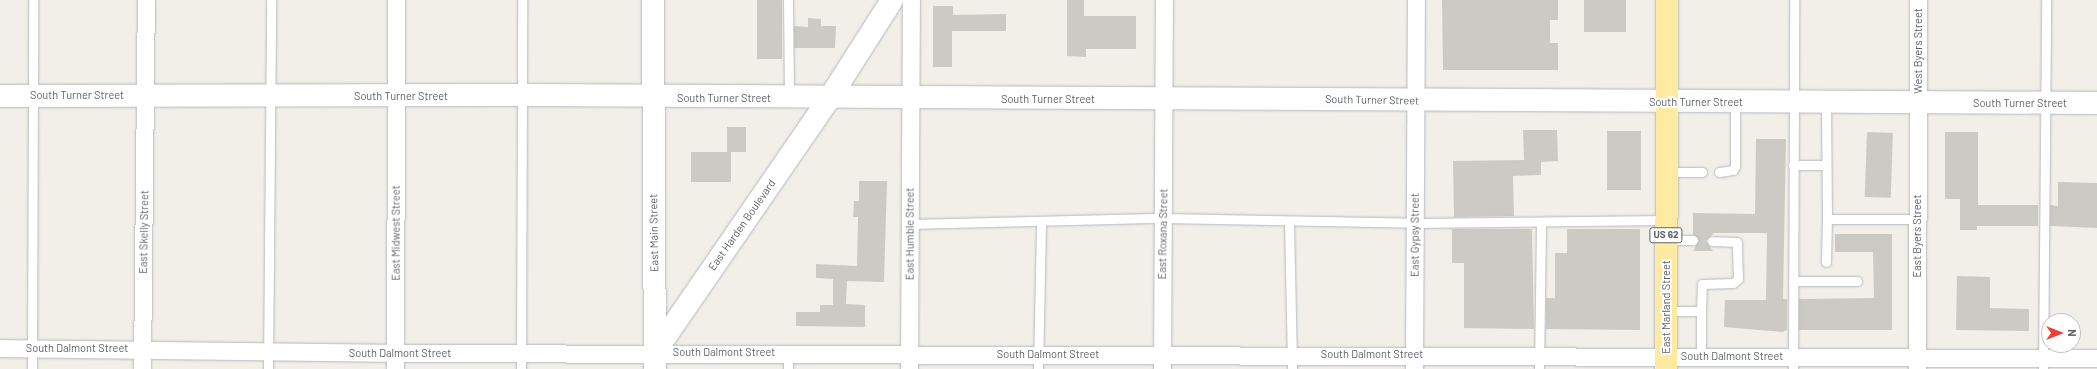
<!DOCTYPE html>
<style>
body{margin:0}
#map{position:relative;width:2097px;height:369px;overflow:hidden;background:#f1efe8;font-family:Barlow,sans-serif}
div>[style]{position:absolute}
.building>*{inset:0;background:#cccac5;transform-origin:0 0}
.roads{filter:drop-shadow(0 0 1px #b5b8bc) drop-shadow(0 0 1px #b5b8bc)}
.service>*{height:9px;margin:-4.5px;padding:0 4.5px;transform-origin:4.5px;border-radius:4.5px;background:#fff}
.minor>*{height:17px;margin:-8.5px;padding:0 8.5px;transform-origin:8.5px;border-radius:8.5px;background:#fff}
.tertiary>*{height:22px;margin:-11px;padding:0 11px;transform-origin:11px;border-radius:11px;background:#fff}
.secondary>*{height:22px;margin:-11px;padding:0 11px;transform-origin:11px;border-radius:11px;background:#fff}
.trunk>*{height:22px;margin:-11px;padding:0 11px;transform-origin:11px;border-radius:11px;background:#feeaa1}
span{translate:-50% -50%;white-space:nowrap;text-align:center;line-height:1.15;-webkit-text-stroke:4px #fff;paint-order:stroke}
.shield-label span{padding:1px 3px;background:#fff;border:1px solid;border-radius:3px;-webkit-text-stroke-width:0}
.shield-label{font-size:10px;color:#5f6368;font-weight:700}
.street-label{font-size:11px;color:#5f6368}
.north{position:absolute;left:2041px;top:313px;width:40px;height:40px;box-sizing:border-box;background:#fff;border:1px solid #bfc1c3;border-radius:50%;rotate:90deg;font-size:11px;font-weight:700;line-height:16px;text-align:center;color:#5f6368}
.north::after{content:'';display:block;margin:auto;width:14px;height:18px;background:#ea4335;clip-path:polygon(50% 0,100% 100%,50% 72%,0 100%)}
</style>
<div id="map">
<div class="building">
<div style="left:757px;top:0;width:25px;height:59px"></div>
<div style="clip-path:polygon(1067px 0,1084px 0,1084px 16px,1136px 16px,1136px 49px,1086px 49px,1086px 57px,1067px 56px)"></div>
<div style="clip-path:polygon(1442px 0,1558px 0,1558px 20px,1550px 20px,1550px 43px,1558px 43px,1558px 70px,1443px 70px)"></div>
<div style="left:1584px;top:0;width:42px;height:32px"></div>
<div style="clip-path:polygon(933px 6px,953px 6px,953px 15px,1006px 14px,1006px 31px,952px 31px,952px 67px,933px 67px)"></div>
<div style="clip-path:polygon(808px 18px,821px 19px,821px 26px,836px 26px,835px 48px,794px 48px,794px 26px,808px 27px)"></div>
<div style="left:727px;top:127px;width:19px;height:25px"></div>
<div style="clip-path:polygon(1523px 130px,1557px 130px,1558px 161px,1541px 162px,1541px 175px,1513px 176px,1514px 216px,1454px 217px,1453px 161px,1524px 160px)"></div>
<div style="left:1607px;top:131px;width:34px;height:59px"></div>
<div style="left:1867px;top:132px;width:26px;height:65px;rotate:2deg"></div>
<div style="clip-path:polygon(1945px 132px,1978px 132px,1978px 205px,2038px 205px,2038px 226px,1977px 226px,1977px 230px,1960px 230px,1960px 199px,1945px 199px)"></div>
<div style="clip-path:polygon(1756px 139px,1786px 139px,1783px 299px,1787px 299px,1787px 330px,1782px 332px,1724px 327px,1725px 300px,1766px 300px,1767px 233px,1714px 233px,1706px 241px,1713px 251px,1693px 251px,1699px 240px,1693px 234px,1693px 213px,1755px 214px)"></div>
<div style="left:731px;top:152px;width:30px;height:40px;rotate:90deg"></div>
<div style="clip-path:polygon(859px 181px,887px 181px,884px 282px,847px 281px,846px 304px,865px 305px,865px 327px,796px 326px,796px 312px,820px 312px,820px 305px,833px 305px,833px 279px,816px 278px,816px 264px,857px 266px,858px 217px,853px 217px,854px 201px,859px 201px)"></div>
<div style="clip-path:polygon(2058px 182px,2097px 183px,2097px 228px,2050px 226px,2050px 205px,2058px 206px)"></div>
<div style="clip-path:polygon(1452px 229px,1532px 229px,1534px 329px,1464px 328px,1464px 263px,1452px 263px)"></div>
<div style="clip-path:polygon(1567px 229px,1640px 229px,1640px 330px,1546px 329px,1546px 298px,1555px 298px,1555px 253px,1567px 253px)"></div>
<div style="clip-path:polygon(1835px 234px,1892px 234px,1892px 330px,1799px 330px,1799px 299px,1874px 298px,1873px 252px,1835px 252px)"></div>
<div style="clip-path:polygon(1957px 276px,1990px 277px,1990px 308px,2029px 309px,2029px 331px,1956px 330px)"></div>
</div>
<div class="roads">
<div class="service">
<div style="left:788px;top:0;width:97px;rotate:89.4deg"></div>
<div style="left:1826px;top:102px;width:117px;rotate:89.5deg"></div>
<div style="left:1827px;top:219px;width:91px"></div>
<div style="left:1793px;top:165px;width:33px"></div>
<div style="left:1666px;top:172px;width:36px"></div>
<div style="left:1719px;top:172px;width:14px;rotate:-8deg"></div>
<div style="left:1733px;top:170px;width:4px;rotate:-63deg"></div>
<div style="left:1735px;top:166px;width:64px;rotate:-90deg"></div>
<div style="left:1289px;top:221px;width:148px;rotate:88.8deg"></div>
<div style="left:910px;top:224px;width:253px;rotate:-1.4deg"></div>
<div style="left:1163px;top:218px;width:252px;rotate:1.1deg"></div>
<div style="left:1415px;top:223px;width:251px;rotate:-0.7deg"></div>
<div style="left:1666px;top:240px;width:27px"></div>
<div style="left:1826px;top:262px;width:43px;rotate:-88.7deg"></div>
<div style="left:1793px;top:281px;width:64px"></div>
<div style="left:1666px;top:311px;width:35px"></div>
<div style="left:1701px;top:311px;width:45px;rotate:90deg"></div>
<div style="left:1701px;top:311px;width:27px;rotate:-88deg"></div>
<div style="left:1702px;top:284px;width:31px;rotate:-2deg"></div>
<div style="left:1733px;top:283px;width:6px;rotate:-39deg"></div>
<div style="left:1738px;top:279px;width:37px;rotate:-92deg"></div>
<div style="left:1737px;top:242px;width:25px;rotate:-178deg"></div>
<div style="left:32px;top:369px;width:369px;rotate:-89.8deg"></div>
<div style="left:268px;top:369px;width:369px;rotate:-89.5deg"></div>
<div style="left:521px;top:369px;width:369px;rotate:-89.8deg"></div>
<div style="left:788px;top:369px;width:16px;rotate:-90deg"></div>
<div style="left:1038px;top:369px;width:148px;rotate:-88.8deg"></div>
<div style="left:1539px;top:369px;width:147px;rotate:-89.2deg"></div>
<div style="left:1793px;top:369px;width:369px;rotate:-89.8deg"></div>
<div style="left:2043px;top:369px;width:369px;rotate:-89.5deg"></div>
</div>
<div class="minor">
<div style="left:0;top:348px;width:395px;rotate:0.7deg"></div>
<div style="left:395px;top:353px;width:1702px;rotate:0.17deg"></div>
<div style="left:142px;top:369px;width:369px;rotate:-89.4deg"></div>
<div style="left:395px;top:369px;width:369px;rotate:-89.8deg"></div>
<div style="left:909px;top:369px;width:369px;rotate:-89.7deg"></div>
<div style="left:1162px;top:369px;width:369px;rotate:-89.7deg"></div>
<div style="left:1414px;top:369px;width:369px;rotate:-89.7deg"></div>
<div style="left:1917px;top:369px;width:369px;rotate:-89.8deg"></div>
</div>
<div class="tertiary">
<div style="left:653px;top:0;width:369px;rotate:89.7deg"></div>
<div style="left:655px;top:352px;width:307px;rotate:-55.5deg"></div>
<div style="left:829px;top:99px;width:117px;rotate:-57.5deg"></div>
</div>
<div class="secondary">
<div style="left:0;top:96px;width:523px;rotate:-0.11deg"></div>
<div style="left:523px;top:95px;width:1574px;rotate:0.29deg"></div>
</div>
<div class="trunk">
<div style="left:1666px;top:369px;width:369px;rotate:-89.8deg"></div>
</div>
</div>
<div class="shield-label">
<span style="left:1666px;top:235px">US 62</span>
</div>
<div class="street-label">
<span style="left:1918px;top:51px;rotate:-90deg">West Byers Street</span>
<span style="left:77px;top:95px">South Turner Street</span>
<span style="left:401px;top:96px">South Turner Street</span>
<span style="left:724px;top:98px">South Turner Street</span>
<span style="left:1048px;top:99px">South Turner Street</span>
<span style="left:1372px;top:100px;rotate:1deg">South Turner Street</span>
<span style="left:1696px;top:102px">South Turner Street</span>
<span style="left:2020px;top:103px">South Turner Street</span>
<span style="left:742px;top:225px;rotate:-55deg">East Harden Boulevard</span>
<span style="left:144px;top:232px;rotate:-89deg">East Skelly Street</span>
<span style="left:396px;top:233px;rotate:-90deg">East Midwest Street</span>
<span style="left:654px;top:233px;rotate:-91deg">East Main Street</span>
<span style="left:910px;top:234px;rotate:-90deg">East Humble Street</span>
<span style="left:1163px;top:234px;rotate:-89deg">East Roxana Street</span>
<span style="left:1415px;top:235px;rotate:-90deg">East Gypsy Street</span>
<span style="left:1917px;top:236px;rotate:-90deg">East Byers Street</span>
<span style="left:1666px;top:307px;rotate:-90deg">East Marland Street</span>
<span style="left:77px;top:348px">South Dalmont Street</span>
<span style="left:724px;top:352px">South Dalmont Street</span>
<span style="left:400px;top:353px">South Dalmont Street</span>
<span style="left:1048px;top:354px">South Dalmont Street</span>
<span style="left:1372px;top:354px">South Dalmont Street</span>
<span style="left:1732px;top:356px">South Dalmont Street</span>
</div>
<div class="north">N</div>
</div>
